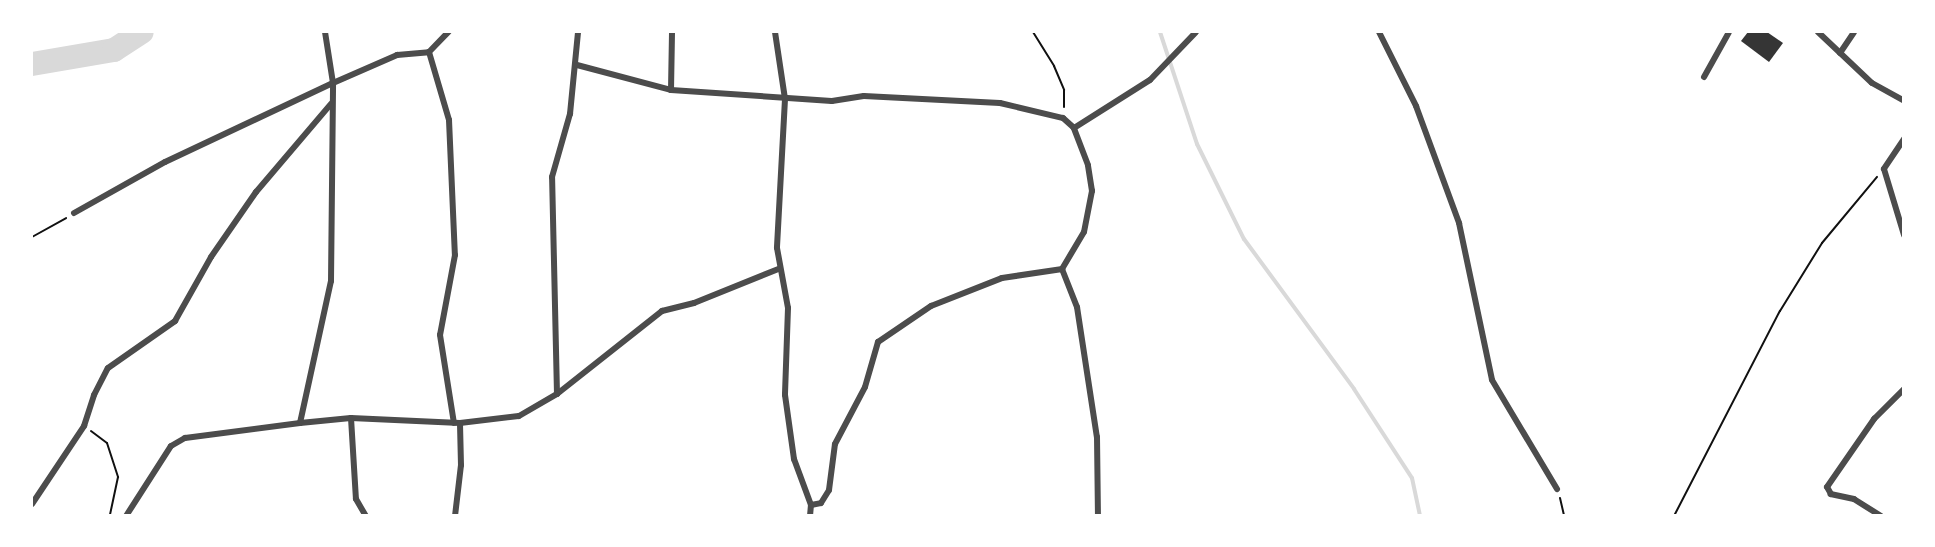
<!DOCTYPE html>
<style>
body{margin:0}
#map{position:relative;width:1935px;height:547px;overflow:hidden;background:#fff;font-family:Merriweather,serif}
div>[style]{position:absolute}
.stream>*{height:4px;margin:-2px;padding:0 2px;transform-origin:2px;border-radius:2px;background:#d9d9d9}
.river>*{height:24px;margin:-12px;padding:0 12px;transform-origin:12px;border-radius:12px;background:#d9d9d9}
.building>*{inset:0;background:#353535}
.path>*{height:2px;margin:-1px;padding:0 1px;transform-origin:1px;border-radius:1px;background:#111}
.minor>*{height:6px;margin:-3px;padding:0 3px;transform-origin:3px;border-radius:3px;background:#4c4c4c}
span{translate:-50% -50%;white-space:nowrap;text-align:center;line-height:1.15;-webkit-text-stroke:6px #fff;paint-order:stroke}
.frame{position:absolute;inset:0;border:33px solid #fff;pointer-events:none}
</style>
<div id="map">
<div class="stream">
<div style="left:1160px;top:32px;width:118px;rotate:71.7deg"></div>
<div style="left:1197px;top:144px;width:106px;rotate:63.7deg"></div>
<div style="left:1244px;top:239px;width:186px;rotate:53.7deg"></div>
<div style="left:1354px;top:389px;width:106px;rotate:56.9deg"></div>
<div style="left:1412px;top:478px;width:39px;rotate:78deg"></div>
</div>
<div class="river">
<div style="left:32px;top:64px;width:83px;rotate:-9.7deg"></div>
<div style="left:114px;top:50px;width:33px;rotate:-33deg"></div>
</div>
<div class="building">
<div style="clip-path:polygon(1748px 32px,1767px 32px,1783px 43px,1769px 62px,1741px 41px)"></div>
</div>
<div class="path">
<div style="left:1033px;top:32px;width:40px;rotate:58deg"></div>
<div style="left:1054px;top:66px;width:26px;rotate:67deg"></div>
<div style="left:1064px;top:90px;width:17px;rotate:90deg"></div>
<div style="left:32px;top:237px;width:39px;rotate:-29deg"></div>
<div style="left:91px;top:431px;width:20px;rotate:37deg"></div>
<div style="left:107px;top:443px;width:36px;rotate:72deg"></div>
<div style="left:118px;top:477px;width:40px;rotate:102deg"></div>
<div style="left:1560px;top:498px;width:18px;rotate:77deg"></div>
<div style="left:1674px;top:516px;width:231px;rotate:-62.7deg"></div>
<div style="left:1780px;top:311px;width:80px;rotate:-58.3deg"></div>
<div style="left:1822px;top:243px;width:86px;rotate:-50.2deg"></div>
</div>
<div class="minor">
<div style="left:775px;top:32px;width:68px;rotate:81.5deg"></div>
<div style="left:785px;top:99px;width:149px;rotate:93.1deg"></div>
<div style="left:777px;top:248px;width:61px;rotate:79.6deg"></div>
<div style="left:788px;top:308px;width:87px;rotate:92deg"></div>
<div style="left:785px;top:395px;width:65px;rotate:82deg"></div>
<div style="left:794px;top:459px;width:49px;rotate:69.7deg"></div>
<div style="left:1379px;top:32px;width:83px;rotate:63.4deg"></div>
<div style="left:1416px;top:106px;width:125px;rotate:69.8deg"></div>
<div style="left:1459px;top:223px;width:160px;rotate:78.1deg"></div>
<div style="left:1492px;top:380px;width:127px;rotate:59.2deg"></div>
<div style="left:1818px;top:32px;width:74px;rotate:43.4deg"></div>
<div style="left:1872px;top:83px;width:37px;rotate:29deg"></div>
<div style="left:429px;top:52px;width:71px;rotate:73.6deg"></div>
<div style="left:449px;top:120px;width:135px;rotate:87.5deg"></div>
<div style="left:455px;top:255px;width:81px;rotate:100.6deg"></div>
<div style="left:440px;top:335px;width:89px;rotate:81deg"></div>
<div style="left:1840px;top:53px;width:25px;rotate:-56deg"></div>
<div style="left:577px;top:65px;width:97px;rotate:14.9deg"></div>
<div style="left:671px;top:90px;width:161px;rotate:3.9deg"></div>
<div style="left:832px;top:101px;width:32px;rotate:-9deg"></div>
<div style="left:864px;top:96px;width:136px;rotate:2.9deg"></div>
<div style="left:1000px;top:103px;width:65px;rotate:13.4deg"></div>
<div style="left:1063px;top:118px;width:15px;rotate:42deg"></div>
<div style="left:1704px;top:77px;width:51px;rotate:-60.9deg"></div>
<div style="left:671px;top:90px;width:58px;rotate:-89deg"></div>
<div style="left:1904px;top:139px;width:36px;rotate:124deg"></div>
<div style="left:1884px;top:169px;width:69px;rotate:73.1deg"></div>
<div style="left:74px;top:213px;width:104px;rotate:-29.3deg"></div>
<div style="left:165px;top:162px;width:186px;rotate:-25.2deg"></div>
<div style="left:333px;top:83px;width:70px;rotate:-23.6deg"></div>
<div style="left:397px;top:55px;width:32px;rotate:-5deg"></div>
<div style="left:429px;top:52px;width:28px;rotate:-46deg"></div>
<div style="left:1062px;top:269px;width:41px;rotate:68.5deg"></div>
<div style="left:1077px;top:307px;width:132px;rotate:81.3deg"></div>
<div style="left:1097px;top:437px;width:79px;rotate:89.3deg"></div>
<div style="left:557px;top:394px;width:217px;rotate:-91.3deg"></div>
<div style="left:552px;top:177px;width:66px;rotate:-74.1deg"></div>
<div style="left:570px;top:114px;width:82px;rotate:-84.4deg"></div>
<div style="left:351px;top:418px;width:81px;rotate:86.5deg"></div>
<div style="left:356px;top:499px;width:20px;rotate:60deg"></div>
<div style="left:300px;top:423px;width:51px;rotate:-5.6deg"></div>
<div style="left:351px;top:418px;width:109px;rotate:2.6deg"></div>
<div style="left:460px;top:423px;width:59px;rotate:-6.8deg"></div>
<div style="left:519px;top:416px;width:44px;rotate:-30.1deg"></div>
<div style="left:557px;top:394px;width:134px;rotate:-38.3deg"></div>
<div style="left:662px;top:311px;width:33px;rotate:-14deg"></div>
<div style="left:694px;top:303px;width:91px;rotate:-22deg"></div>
<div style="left:32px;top:504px;width:94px;rotate:-56.3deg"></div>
<div style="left:84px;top:426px;width:33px;rotate:-72deg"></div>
<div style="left:94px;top:395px;width:30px;rotate:-63deg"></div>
<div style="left:108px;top:368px;width:82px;rotate:-35deg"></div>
<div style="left:175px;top:321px;width:73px;rotate:-60.6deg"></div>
<div style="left:211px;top:257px;width:79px;rotate:-55.3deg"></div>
<div style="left:256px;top:192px;width:116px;rotate:-49.6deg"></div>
<div style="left:126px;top:516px;width:83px;rotate:-57.3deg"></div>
<div style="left:171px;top:446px;width:16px;rotate:-30deg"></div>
<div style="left:185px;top:438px;width:116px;rotate:-7.4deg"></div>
<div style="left:300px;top:423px;width:145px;rotate:-77.7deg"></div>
<div style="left:331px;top:281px;width:198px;rotate:-89.4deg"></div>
<div style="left:333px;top:83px;width:52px;rotate:-98.9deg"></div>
<div style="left:455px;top:516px;width:51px;rotate:-83.3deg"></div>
<div style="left:461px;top:465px;width:42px;rotate:-91.4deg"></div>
<div style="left:810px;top:516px;width:11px;rotate:-85deg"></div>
<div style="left:811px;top:505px;width:10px;rotate:-11deg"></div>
<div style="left:821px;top:503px;width:15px;rotate:-58deg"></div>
<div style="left:829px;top:490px;width:46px;rotate:-82.6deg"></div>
<div style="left:835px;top:444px;width:64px;rotate:-62.2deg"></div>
<div style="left:865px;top:387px;width:47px;rotate:-73.9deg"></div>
<div style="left:878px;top:342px;width:64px;rotate:-34.2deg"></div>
<div style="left:931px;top:306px;width:76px;rotate:-21.5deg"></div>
<div style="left:1002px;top:278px;width:61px;rotate:-8.5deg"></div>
<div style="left:1062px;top:269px;width:43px;rotate:-59.3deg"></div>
<div style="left:1084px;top:232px;width:42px;rotate:-79deg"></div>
<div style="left:1092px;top:191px;width:26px;rotate:-99deg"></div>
<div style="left:1088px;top:165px;width:40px;rotate:-111deg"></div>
<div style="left:1074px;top:128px;width:90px;rotate:-32.3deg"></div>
<div style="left:1150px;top:80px;width:66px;rotate:-46.2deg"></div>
<div style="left:1881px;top:516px;width:32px;rotate:-148deg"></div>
<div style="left:1854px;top:499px;width:24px;rotate:-168deg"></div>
<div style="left:1831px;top:494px;width:8px;rotate:-120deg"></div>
<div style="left:1827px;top:487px;width:83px;rotate:-55.3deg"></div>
<div style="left:1874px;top:419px;width:42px;rotate:-45deg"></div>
</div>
<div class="frame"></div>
</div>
